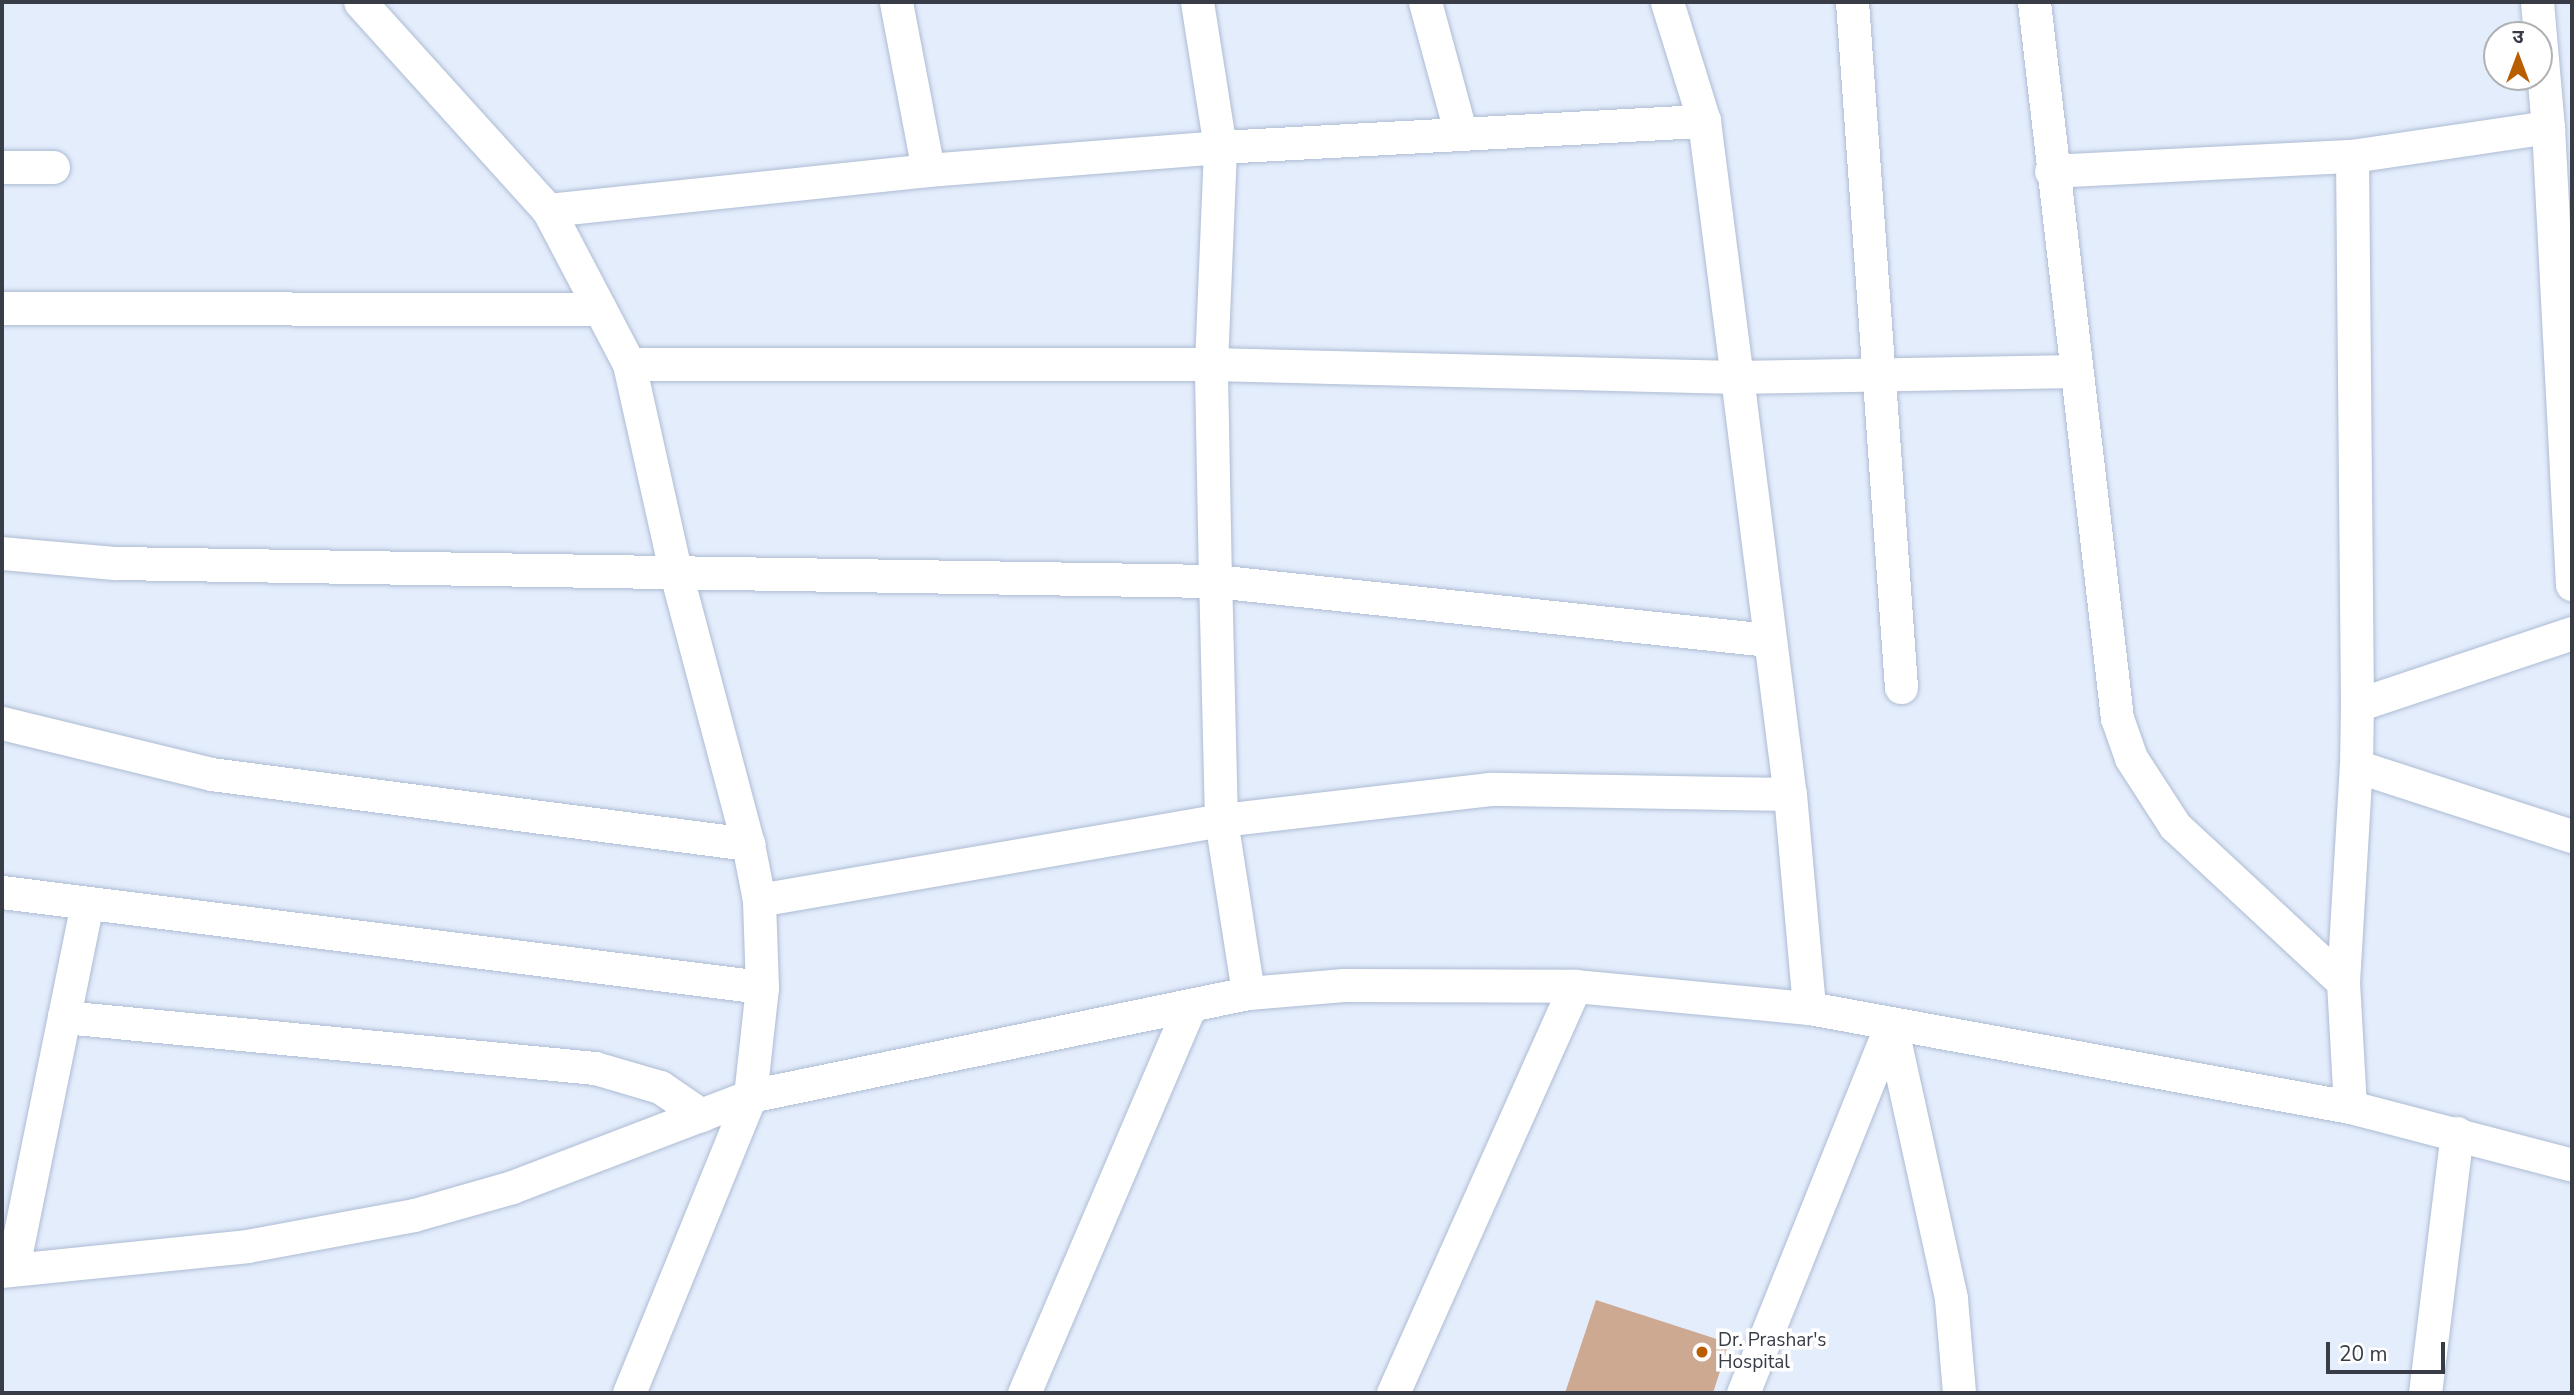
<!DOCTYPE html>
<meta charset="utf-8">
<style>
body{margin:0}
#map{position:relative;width:2574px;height:1395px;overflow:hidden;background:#e4edfc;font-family:"Nunito Sans","Noto Sans Devanagari",sans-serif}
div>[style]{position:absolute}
.building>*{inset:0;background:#cda992}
.roads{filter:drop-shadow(0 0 2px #adbcd3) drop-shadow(0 0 2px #adbcd3)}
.minor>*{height:33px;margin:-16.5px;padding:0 16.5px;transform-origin:16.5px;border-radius:16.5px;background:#fff}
.dots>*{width:19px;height:19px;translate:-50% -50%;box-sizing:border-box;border:4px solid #fff;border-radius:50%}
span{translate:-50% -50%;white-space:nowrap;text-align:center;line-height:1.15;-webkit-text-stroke:7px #fff;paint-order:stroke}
.poi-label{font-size:19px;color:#373c46}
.left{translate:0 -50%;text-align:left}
.frame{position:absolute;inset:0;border:4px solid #373c46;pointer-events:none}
.north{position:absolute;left:2483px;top:21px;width:70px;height:70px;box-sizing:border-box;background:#fff;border:2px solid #afb1b5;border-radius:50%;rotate:0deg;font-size:19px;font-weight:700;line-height:28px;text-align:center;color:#373c46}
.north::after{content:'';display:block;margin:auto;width:24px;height:32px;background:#b85d00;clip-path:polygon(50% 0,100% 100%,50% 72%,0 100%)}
.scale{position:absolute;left:2326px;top:1342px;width:119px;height:32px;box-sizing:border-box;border:4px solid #373c46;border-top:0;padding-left:9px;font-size:21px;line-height:24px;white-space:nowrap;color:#373c46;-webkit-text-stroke:5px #fff;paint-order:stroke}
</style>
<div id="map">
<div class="building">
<div style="clip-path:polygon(1596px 1300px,1729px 1343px,1713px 1393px,1565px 1393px)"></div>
</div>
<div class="roads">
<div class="minor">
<div style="left:1197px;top:2px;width:147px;rotate:81deg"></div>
<div style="left:1220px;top:147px;width:485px;rotate:-3.1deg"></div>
<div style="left:1425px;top:2px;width:134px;rotate:74.8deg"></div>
<div style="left:1667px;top:2px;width:125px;rotate:72.7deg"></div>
<div style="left:1704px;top:121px;width:258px;rotate:82.7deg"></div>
<div style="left:1737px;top:377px;width:338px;rotate:-1deg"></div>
<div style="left:1852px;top:2px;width:687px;rotate:85.91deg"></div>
<div style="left:2034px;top:2px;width:721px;rotate:83.39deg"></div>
<div style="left:2117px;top:718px;width:42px;rotate:70.7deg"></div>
<div style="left:2131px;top:758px;width:81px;rotate:57.1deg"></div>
<div style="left:2175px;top:826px;width:229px;rotate:42.9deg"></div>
<div style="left:2537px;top:2px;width:125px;rotate:85deg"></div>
<div style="left:2352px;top:156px;width:198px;rotate:-8.4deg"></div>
<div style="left:2548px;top:127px;width:458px;rotate:87deg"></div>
<div style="left:2px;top:167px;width:51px"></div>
<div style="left:2051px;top:171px;width:301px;rotate:-2.9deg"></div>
<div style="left:2352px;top:156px;width:549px;rotate:89.48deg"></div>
<div style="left:548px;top:210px;width:382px;rotate:-6deg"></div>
<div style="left:928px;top:170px;width:171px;rotate:-100.8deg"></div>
<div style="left:2px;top:308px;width:598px;rotate:0.1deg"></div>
<div style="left:629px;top:364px;width:582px"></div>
<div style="left:1211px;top:364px;width:526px;rotate:1.42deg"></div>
<div style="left:1737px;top:377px;width:420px;rotate:82.8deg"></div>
<div style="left:1790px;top:794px;width:300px;rotate:-179deg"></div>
<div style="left:1490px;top:789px;width:271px;rotate:173.4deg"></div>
<div style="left:1221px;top:820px;width:239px;rotate:-91.4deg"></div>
<div style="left:1215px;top:581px;width:556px;rotate:6.09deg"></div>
<div style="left:2px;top:553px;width:113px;rotate:5.1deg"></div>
<div style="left:115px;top:563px;width:1100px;rotate:0.94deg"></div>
<div style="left:1215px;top:581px;width:217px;rotate:-91.1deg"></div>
<div style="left:1211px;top:364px;width:217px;rotate:-87.6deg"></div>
<div style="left:1220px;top:147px;width:293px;rotate:175.5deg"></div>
<div style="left:2px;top:723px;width:215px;rotate:13.7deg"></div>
<div style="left:211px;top:774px;width:542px;rotate:7.43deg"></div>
<div style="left:2356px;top:766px;width:61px;rotate:-89.1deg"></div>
<div style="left:2357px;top:705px;width:227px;rotate:-18.5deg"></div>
<div style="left:1790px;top:794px;width:215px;rotate:84.9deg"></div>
<div style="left:2px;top:892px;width:766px;rotate:7.13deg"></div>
<div style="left:759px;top:900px;width:469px;rotate:-9.8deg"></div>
<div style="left:1221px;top:820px;width:175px;rotate:81.1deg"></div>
<div style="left:64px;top:1017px;width:533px;rotate:5.49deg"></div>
<div style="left:595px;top:1068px;width:68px;rotate:16.3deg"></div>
<div style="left:660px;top:1087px;width:50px;rotate:34.3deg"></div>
<div style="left:1891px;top:1025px;width:280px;rotate:77.6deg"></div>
<div style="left:1951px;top:1299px;width:94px;rotate:85.1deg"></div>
<div style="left:2350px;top:1107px;width:125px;rotate:-93.2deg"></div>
<div style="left:2343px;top:982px;width:216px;rotate:-86.6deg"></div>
<div style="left:2356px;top:766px;width:227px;rotate:18deg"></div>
<div style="left:13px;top:1267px;width:370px;rotate:-78.5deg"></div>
<div style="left:2px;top:1271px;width:246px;rotate:-5.8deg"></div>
<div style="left:247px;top:1246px;width:170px;rotate:-10.5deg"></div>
<div style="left:414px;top:1215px;width:102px;rotate:-15.9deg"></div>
<div style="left:512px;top:1187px;width:255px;rotate:-20.9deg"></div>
<div style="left:750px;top:1096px;width:110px;rotate:-83.7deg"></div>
<div style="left:762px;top:987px;width:87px;rotate:-92deg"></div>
<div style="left:759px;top:900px;width:57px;rotate:-101.1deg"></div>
<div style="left:748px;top:844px;width:284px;rotate:-104.9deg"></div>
<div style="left:675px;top:570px;width:211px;rotate:-102.6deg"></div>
<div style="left:629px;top:364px;width:174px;rotate:-117.7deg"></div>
<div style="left:548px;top:210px;width:280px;rotate:-132.1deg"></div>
<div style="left:629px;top:1393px;width:321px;rotate:-67.8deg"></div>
<div style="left:750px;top:1096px;width:509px;rotate:-11.69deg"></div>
<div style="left:1248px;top:993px;width:96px;rotate:-4.8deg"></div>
<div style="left:1344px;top:985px;width:231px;rotate:0.2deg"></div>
<div style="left:1575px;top:986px;width:235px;rotate:5.4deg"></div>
<div style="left:1809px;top:1008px;width:550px;rotate:10.37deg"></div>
<div style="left:2350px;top:1107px;width:229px;rotate:14.6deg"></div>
<div style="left:1024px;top:1393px;width:422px;rotate:-66.8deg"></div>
<div style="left:1393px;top:1393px;width:446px;rotate:-65.9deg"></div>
<div style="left:1743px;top:1393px;width:397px;rotate:-68.1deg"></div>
<div style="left:2425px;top:1393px;width:262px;rotate:-83deg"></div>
</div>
</div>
<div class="dots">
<div style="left:1702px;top:1352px;background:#b85d00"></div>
</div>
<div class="poi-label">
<span class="left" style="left:1718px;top:1352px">Dr. Prashar's<br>Hospital</span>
</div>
<div class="frame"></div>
<div class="north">उ</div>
<div class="scale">20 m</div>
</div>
